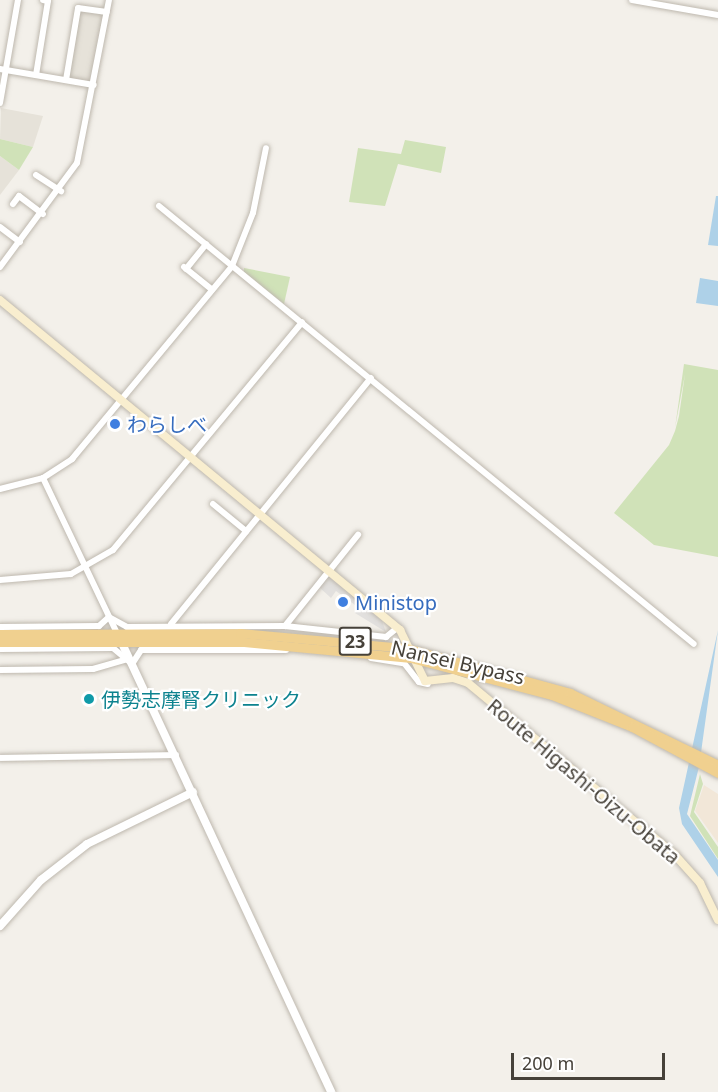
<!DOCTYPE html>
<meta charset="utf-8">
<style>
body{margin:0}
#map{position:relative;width:718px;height:1092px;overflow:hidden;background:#f3f0ea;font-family:"Noto Sans","Noto Sans JP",sans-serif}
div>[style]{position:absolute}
.residential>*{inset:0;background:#e6e2d9;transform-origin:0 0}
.commercial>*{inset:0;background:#f2e7d8}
.green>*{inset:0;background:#d0e2b8}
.parking>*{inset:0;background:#e2e0de}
.water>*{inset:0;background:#aed1e8}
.roads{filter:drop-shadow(0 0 2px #beb8ae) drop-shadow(0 0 2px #beb8ae)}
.minor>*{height:6px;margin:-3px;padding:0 3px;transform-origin:3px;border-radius:3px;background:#fff}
.tertiary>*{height:8px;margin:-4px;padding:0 4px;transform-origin:4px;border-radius:4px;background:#fff}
.secondary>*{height:8px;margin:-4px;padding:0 4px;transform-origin:4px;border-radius:4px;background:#f9eecf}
.trunk>*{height:9px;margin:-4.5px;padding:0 4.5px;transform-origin:4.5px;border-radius:4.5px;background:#f0d08f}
.dots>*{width:16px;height:16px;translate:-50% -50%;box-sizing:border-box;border:3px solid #fff;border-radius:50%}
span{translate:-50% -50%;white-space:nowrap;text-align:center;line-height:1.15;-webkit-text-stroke:4.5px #fff;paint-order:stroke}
.shield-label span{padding:2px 4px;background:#fff;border:2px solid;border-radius:4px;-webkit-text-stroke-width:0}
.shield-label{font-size:18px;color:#464139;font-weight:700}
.shop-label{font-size:20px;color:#366cbe}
.left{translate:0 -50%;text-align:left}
.street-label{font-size:20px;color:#464139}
.culture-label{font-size:20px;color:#0d838f}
.scale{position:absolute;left:511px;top:1053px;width:154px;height:27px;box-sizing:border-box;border:3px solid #464139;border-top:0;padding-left:8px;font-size:18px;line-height:21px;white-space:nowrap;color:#464139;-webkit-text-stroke:4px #fff;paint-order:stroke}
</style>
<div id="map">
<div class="residential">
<div style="left:79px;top:9px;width:27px;height:72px;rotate:8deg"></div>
<div style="clip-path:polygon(1px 108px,43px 116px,33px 147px,0 139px)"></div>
<div style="clip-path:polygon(0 156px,19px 170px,0 195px)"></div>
</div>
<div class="commercial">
<div style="clip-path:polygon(704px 785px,718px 794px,718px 843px,695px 811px)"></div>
</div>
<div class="green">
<div style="clip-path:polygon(0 139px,33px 147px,19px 170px,0 156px)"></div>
<div style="clip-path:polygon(405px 140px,446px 147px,441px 173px,398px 164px,385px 206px,349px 202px,358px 148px,401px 154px)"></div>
<div style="clip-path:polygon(244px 268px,290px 277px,284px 304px,244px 272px)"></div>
<div style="clip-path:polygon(684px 364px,718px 370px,718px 557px,654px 545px,614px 513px,669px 445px,675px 431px,679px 416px,685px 374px,675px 428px)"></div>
<div style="clip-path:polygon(700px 774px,703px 784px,694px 812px,718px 847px,718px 859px,690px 816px)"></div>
</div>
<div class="parking">
<div style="clip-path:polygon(330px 575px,382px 621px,386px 632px,355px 613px,359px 608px,336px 591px,331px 598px,319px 587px)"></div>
</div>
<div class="water">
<div style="clip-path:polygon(716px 196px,718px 196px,718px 246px,708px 245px)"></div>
<div style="clip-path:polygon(700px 278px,718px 281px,718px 306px,696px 303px)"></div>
<div style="clip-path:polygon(718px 630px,699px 767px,687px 814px,718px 860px,718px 877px,682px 824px,679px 808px)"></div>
</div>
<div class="roads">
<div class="minor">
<div style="left:632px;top:0;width:87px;rotate:9.9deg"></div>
<div style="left:0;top:69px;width:95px;rotate:9.7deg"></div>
<div style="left:36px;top:75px;width:75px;rotate:-80.8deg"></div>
<div style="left:48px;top:1px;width:5px;rotate:-169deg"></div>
<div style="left:66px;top:80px;width:73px;rotate:-80.5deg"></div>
<div style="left:78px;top:8px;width:29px;rotate:8deg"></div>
<div style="left:0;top:103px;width:105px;rotate:-80.1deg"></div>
<div style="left:36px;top:175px;width:30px;rotate:33deg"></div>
<div style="left:13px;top:204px;width:10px;rotate:-53deg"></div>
<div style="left:19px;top:196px;width:30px;rotate:37deg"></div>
<div style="left:159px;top:206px;width:691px;rotate:39.31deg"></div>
<div style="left:0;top:227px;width:25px;rotate:37deg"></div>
<div style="left:0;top:267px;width:129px;rotate:-53.5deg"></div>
<div style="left:77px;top:163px;width:166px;rotate:-78.9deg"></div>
<div style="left:184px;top:267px;width:36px;rotate:39deg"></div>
<div style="left:186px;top:269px;width:32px;rotate:-51deg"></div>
<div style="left:43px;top:478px;width:172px;rotate:64.5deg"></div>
<div style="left:0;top:489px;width:44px;rotate:-14.3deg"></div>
<div style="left:43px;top:478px;width:35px;rotate:-33deg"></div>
<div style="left:72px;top:459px;width:251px;rotate:-50.3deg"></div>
<div style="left:232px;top:266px;width:57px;rotate:-68.4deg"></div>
<div style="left:253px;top:213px;width:66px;rotate:-78.7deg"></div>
<div style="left:213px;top:504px;width:43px;rotate:39.3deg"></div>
<div style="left:0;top:580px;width:71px;rotate:-4.8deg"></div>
<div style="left:71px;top:574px;width:48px;rotate:-29.7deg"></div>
<div style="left:113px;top:550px;width:296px;rotate:-50.3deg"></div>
<div style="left:109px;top:617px;width:21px;rotate:29deg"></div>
<div style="left:127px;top:627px;width:158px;rotate:-0.4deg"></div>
<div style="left:285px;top:626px;width:102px;rotate:6.2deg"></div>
<div style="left:386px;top:637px;width:14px;rotate:-39deg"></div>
<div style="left:171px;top:624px;width:317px;rotate:-50.9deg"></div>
<div style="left:285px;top:626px;width:117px;rotate:-51.3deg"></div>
<div style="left:0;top:627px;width:99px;rotate:-0.6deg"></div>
<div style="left:99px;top:626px;width:13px;rotate:-42deg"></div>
<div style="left:0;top:649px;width:113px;rotate:-0.5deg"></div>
<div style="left:113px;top:648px;width:25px;rotate:40deg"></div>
<div style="left:132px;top:664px;width:17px;rotate:-57deg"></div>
<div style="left:141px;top:650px;width:145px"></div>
<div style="left:371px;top:658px;width:33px;rotate:9deg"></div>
<div style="left:404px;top:663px;width:24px;rotate:52deg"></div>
<div style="left:419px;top:682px;width:9px;rotate:13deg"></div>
<div style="left:0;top:670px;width:93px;rotate:-0.6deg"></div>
<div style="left:93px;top:669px;width:33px;rotate:-16deg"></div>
<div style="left:0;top:758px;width:176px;rotate:-1deg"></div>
</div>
<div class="tertiary">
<div style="left:120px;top:639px;width:500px;rotate:65deg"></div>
<div style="left:0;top:926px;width:62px;rotate:-48.3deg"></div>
<div style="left:41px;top:880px;width:58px;rotate:-38deg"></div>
<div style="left:87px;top:844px;width:118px;rotate:-26.1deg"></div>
</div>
<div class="secondary">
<div style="left:0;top:300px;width:519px;rotate:39.52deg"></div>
<div style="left:400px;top:630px;width:57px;rotate:63.9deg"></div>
<div style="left:425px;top:681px;width:28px;rotate:-6deg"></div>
<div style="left:453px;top:678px;width:16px;rotate:18deg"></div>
<div style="left:468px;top:683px;width:268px;rotate:39.7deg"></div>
<div style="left:674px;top:854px;width:39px;rotate:48deg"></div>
<div style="left:700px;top:883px;width:41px;rotate:64.1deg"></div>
</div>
<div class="trunk">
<div style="left:0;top:634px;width:240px;rotate:-0.2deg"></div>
<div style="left:240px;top:633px;width:167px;rotate:5.2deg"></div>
<div style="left:406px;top:648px;width:170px;rotate:15.3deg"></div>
<div style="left:570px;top:693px;width:165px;rotate:25.9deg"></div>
<div style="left:0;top:642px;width:244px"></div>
<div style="left:244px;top:642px;width:168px;rotate:5.5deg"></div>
<div style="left:411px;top:658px;width:146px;rotate:14.7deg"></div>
<div style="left:552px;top:695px;width:86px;rotate:21.8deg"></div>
<div style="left:632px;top:727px;width:98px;rotate:28.1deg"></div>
</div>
</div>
<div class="dots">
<div style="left:115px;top:424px;background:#3f7fe0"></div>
<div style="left:343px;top:602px;background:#3f7fe0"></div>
<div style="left:89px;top:699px;background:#0f9aa8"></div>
</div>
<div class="shield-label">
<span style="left:355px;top:641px">23</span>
</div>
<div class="shop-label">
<span class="left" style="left:127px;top:424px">わらしべ</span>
<span class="left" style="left:355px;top:602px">Ministop</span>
</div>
<div class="street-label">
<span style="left:458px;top:662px;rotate:13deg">Nansei Bypass</span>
<span style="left:584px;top:781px;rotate:40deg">Route Higashi-Oizu-Obata</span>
</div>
<div class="culture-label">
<span class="left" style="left:101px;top:699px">伊勢志摩腎クリニック</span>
</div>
<div class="scale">200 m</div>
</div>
